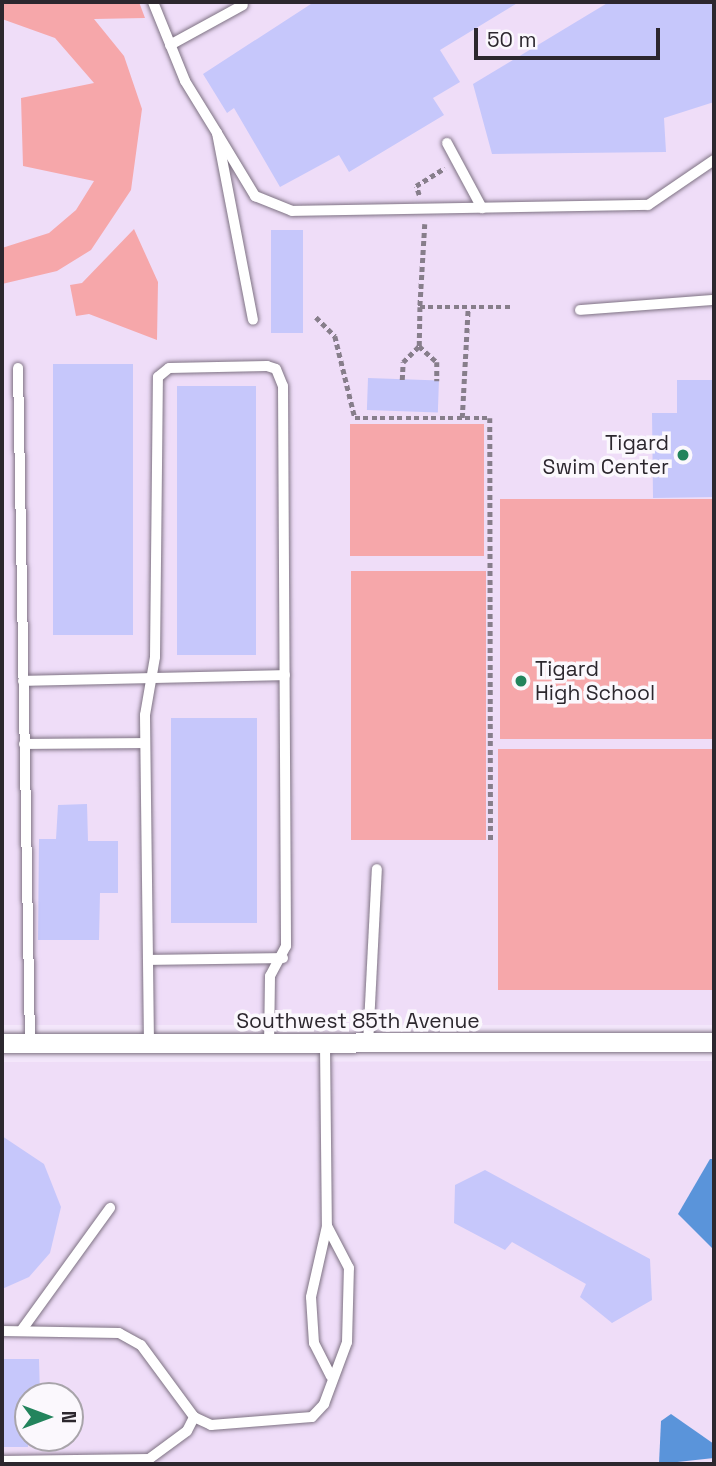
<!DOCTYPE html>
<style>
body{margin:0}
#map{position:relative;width:716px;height:1466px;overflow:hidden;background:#f4e7fb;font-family:"Space Grotesk",sans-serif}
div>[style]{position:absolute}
.built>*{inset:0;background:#efddf8;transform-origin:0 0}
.green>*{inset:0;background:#f6a7aa;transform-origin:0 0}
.water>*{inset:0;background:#5a94da}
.building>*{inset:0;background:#c6c7fb;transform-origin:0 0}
.path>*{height:4.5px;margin-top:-2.25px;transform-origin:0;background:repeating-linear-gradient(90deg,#877e8b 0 5px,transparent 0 8.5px)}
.roads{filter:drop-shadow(0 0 2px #7e7283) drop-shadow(0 0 2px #7e7283)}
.lane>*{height:10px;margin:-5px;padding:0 5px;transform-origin:5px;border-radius:5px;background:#fff}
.street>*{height:19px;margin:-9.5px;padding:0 9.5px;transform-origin:9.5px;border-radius:9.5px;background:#fff}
.dots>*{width:19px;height:19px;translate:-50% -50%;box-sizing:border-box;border:4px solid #fbf8fd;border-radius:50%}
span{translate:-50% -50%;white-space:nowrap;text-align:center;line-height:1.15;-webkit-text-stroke:7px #fbf8fd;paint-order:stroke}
.poi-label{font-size:21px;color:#2c272e}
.right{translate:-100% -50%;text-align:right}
.left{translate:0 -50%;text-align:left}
.street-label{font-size:21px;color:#2c272e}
.frame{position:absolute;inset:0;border:4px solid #2c272e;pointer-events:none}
.north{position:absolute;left:14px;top:1382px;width:70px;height:70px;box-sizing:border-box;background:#fbf8fd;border:2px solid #a8a4aa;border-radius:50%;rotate:90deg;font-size:19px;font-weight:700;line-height:28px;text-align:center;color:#2c272e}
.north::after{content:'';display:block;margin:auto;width:24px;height:32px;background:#23845d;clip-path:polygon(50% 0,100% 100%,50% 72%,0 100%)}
.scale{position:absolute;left:474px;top:28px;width:186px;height:32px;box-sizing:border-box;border:4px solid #2c272e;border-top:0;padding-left:9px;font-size:21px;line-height:24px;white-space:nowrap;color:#2c272e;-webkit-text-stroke:5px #fbf8fd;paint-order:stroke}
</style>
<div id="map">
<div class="built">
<div style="left:2px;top:2px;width:712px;height:1023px"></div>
<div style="clip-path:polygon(evenodd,714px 1061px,714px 1464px,2px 1464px,2px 1062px,714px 1061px,28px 1396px,70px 1396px,70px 1438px,28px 1438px,28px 1396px)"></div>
</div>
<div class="green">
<div style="clip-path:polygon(2px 2px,139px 2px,145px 18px,94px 19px,124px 56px,142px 109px,131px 190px,91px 250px,57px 271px,2px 284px,2px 248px,49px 233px,76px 210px,94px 181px,23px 166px,21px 98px,94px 83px,55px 38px,2px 19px)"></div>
<div style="clip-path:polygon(134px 229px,158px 282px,157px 340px,89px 314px,76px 316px,70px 285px,82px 283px)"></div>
<div style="left:350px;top:424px;width:134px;height:132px"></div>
<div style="left:714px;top:499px;width:240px;height:214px;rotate:90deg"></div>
<div style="left:351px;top:571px;width:135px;height:269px"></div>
<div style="left:498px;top:749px;width:216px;height:241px"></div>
</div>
<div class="water">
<div style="clip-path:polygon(710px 1159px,714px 1159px,714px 1250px,678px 1214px)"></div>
<div style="clip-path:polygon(671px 1414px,714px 1444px,714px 1458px,659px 1464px,661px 1421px)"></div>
</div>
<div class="building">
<div style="clip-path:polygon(314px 2px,519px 2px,440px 50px,460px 82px,433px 98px,444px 115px,349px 172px,339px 155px,280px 187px,234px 108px,227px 113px,203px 74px)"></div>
<div style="clip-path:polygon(609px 2px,714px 2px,714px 102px,664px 118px,666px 152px,492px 154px,473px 84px)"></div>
<div style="left:271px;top:230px;width:32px;height:103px"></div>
<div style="left:53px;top:364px;width:80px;height:271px"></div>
<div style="left:368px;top:378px;width:71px;height:32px;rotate:2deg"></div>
<div style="clip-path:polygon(677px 380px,714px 380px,714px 497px,653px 498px,652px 413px,677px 413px)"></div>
<div style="left:177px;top:386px;width:79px;height:269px"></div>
<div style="left:171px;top:718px;width:86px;height:205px"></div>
<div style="clip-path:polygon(87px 804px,88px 841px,118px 841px,118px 893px,100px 893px,99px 940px,38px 940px,39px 839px,56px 839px,58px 805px)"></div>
<div style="clip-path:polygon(2px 1136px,44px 1164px,61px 1207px,50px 1253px,29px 1277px,2px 1289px)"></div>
<div style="clip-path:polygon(485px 1170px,650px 1259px,652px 1300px,612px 1323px,580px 1297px,586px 1284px,512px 1242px,505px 1250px,454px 1223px,455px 1185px)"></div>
<div style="clip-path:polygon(2px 1359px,39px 1359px,40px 1396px,28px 1396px,28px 1447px,2px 1447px)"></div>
</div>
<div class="path">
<div style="left:419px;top:195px;width:9px;rotate:-108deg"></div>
<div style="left:416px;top:186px;width:34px;rotate:-32deg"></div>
<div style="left:425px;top:224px;width:83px;rotate:93.4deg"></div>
<div style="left:420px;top:307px;width:91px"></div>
<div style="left:316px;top:317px;width:27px;rotate:45deg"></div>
<div style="left:335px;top:336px;width:84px;rotate:76.3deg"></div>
<div style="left:355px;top:418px;width:135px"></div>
<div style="left:490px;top:418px;width:424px;rotate:89.9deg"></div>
<div style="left:419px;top:346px;width:24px;rotate:42deg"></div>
<div style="left:437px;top:362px;width:19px;rotate:90deg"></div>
<div style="left:402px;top:380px;width:18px;rotate:-87deg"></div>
<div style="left:403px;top:362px;width:23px;rotate:-45deg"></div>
<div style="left:419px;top:346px;width:39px;rotate:-89deg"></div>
<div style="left:462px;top:418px;width:110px;rotate:-86.9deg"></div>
</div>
<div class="roads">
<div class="lane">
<div style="left:153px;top:2px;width:85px;rotate:67.9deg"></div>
<div style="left:185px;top:81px;width:61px;rotate:58.4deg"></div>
<div style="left:217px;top:133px;width:190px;rotate:79.1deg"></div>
<div style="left:170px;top:45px;width:83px;rotate:-28.7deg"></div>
<div style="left:217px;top:133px;width:74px;rotate:58.9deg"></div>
<div style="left:255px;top:196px;width:40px;rotate:22deg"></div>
<div style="left:292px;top:211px;width:356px;rotate:-1deg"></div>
<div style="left:648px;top:205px;width:80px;rotate:-34.3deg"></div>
<div style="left:447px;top:143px;width:74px;rotate:61.7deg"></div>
<div style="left:580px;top:310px;width:134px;rotate:-4.3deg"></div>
<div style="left:18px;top:368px;width:675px;rotate:88.98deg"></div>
<div style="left:23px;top:681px;width:262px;rotate:-1.3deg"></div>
<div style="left:24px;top:744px;width:121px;rotate:-0.5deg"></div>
<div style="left:148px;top:960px;width:135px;rotate:-0.8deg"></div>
<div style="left:149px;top:1044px;width:329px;rotate:-90.7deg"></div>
<div style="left:145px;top:715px;width:59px;rotate:-80.2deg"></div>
<div style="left:155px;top:657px;width:280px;rotate:-89.4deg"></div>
<div style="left:158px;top:377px;width:14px;rotate:-39deg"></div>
<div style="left:169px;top:368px;width:98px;rotate:-1.2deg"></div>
<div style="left:267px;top:366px;width:9px;rotate:18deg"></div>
<div style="left:276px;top:369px;width:18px;rotate:68deg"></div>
<div style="left:283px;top:386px;width:560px;rotate:89.69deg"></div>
<div style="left:286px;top:946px;width:34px;rotate:118deg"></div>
<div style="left:270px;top:976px;width:68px;rotate:90.8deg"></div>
<div style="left:368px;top:1044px;width:175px;rotate:-87.1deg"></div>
<div style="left:325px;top:1045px;width:181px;rotate:89.4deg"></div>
<div style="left:327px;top:1226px;width:73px;rotate:102.7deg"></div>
<div style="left:311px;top:1297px;width:46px;rotate:86.3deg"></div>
<div style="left:314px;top:1343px;width:37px;rotate:63deg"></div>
<div style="left:2px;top:1331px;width:117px;rotate:1deg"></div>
<div style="left:119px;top:1333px;width:25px;rotate:29deg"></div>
<div style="left:141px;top:1345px;width:89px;rotate:53.6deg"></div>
<div style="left:194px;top:1417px;width:19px;rotate:25deg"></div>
<div style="left:211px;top:1425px;width:101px;rotate:-4.5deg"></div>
<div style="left:312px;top:1417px;width:18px;rotate:-47deg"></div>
<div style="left:324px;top:1404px;width:66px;rotate:-69.6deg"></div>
<div style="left:347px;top:1342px;width:74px;rotate:-88.5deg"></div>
<div style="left:349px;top:1268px;width:47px;rotate:-117.6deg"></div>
<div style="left:21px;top:1331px;width:152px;rotate:-54.1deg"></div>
<div style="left:2px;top:1461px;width:147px;rotate:-0.8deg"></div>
<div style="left:149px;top:1459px;width:47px;rotate:-36.4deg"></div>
<div style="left:187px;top:1431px;width:16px;rotate:-63deg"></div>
</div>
<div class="street">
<div style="left:2px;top:1043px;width:712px;rotate:-0.08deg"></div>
</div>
</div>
<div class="dots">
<div style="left:683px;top:455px;background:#23845d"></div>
<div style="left:521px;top:681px;background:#23845d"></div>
</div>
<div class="poi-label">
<span class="right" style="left:669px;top:455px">Tigard<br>Swim Center</span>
<span class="left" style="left:535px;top:681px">Tigard<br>High School</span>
</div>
<div class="street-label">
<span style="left:358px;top:1021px">Southwest 85th Avenue</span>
</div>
<div class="frame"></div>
<div class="north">N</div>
<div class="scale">50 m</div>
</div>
